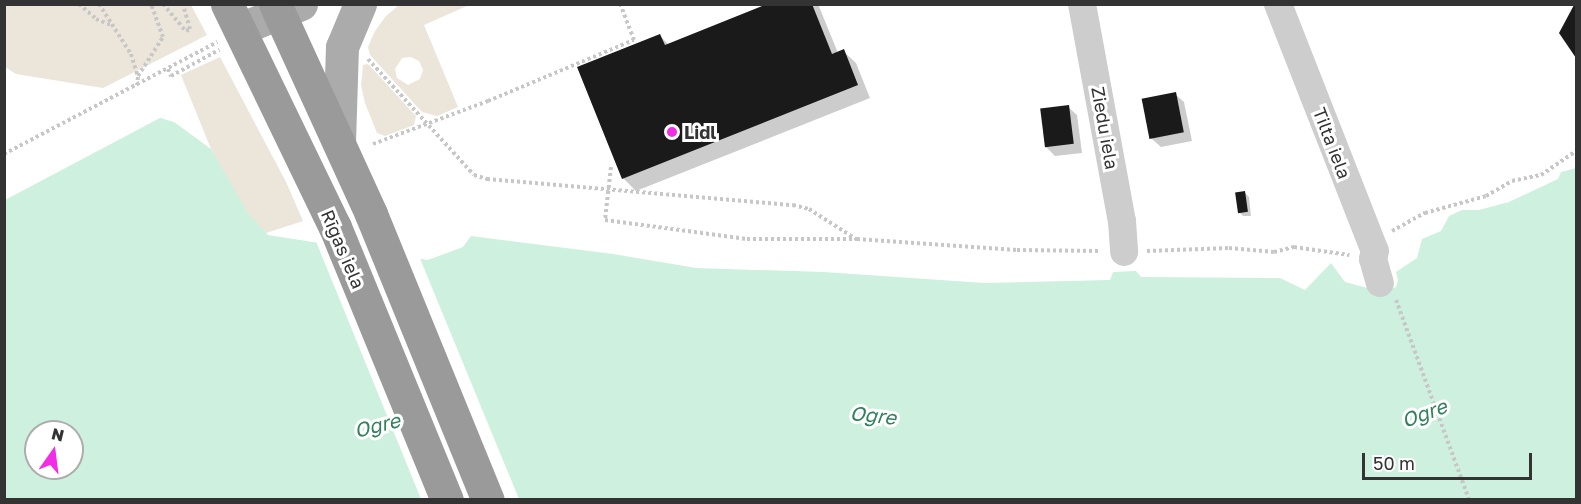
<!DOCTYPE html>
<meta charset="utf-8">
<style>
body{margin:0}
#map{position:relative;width:1581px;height:504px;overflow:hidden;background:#fff;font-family:"Golos Text",sans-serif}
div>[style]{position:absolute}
.green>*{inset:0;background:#ebe5da}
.water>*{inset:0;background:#cdf0df}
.pier>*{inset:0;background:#fff}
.shadow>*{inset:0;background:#0003}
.building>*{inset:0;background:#1a1a1a;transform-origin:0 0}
.path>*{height:4px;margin-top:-2px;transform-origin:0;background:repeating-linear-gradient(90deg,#c7c7c7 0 3px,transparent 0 6px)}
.minor>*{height:28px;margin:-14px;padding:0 14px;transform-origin:14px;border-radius:14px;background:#cdcdcd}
.major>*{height:33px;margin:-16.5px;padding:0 16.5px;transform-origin:16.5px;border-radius:16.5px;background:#ababab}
.highway>*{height:33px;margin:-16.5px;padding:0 16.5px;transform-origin:16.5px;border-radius:16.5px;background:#9a9a9a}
.dots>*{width:16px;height:16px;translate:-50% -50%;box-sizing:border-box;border:3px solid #fff;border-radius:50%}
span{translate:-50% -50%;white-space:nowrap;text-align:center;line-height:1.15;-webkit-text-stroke:6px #fff;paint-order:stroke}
.street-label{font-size:18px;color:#333}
.poi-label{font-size:18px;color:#333;font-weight:700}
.left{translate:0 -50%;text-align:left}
.water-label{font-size:20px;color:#31815b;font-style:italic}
.frame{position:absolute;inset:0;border:6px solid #333;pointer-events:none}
.north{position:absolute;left:24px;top:420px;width:60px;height:60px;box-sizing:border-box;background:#fff;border:2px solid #adadad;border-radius:50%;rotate:14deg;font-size:16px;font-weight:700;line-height:24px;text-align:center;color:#333}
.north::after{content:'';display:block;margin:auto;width:21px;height:27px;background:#f22de6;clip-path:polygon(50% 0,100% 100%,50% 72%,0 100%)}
.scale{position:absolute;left:1362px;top:453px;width:170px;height:27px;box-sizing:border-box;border:3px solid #333;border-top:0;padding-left:8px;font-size:18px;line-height:21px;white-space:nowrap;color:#333;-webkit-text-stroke:4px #fff;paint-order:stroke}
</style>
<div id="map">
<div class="green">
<div style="clip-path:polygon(5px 4px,191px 5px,207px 35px,103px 88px,16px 74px,5px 67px)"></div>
<div style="clip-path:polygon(evenodd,399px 5px,469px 5px,424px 25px,458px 107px,437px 116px,422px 112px,370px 55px,368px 47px,375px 31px,386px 16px,399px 5px,411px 57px,419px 61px,423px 70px,420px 79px,408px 85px,397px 78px,395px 69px,402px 58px,411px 57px)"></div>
<div style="clip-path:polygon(220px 57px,286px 182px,303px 221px,266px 233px,246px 212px,211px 149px,181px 75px)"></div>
<div style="clip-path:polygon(368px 64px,416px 116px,414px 125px,385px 136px,377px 133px,365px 103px,361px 85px,363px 65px)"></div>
</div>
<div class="water">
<div style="clip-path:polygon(evenodd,160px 118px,174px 122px,211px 149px,248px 213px,268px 235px,428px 260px,463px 247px,471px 236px,613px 254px,696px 268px,824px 272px,984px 283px,1110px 280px,1113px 272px,1136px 271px,1141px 277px,1280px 278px,1305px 290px,1331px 263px,1345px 282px,1383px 292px,1396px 287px,1398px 280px,1396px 272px,1417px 258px,1422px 239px,1441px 231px,1449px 216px,1462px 210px,1479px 210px,1509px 202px,1558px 179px,1561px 172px,1576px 168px,1576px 499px,5px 500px,5px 200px,160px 118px,36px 432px,72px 432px,72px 468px,36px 468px,36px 432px)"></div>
</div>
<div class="pier">
<div style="clip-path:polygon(315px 239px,419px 256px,519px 499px,421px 499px)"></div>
</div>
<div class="shadow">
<div style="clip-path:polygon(771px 4px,818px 4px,838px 53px,843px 51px,856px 63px,870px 98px,636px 191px,623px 178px,660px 36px,669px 45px)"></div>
<div style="clip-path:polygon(1576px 4px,1576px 56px,1560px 33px)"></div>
<div style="clip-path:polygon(1175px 94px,1184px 102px,1192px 141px,1161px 147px,1152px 139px)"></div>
<div style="clip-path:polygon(1068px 107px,1077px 115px,1082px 153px,1055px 156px,1046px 147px)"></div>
<div style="clip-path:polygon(1245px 193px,1249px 197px,1251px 216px,1243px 216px,1239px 212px)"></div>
</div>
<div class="building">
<div style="clip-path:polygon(767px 4px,812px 4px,832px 54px,844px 49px,858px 85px,622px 179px,577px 67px,660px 34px,665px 45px)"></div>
<div style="clip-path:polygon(1574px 5px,1576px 5px,1576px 58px,1559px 33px)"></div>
<div style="left:1176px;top:92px;width:41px;height:35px;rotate:79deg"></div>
<div style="left:1069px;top:105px;width:39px;height:29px;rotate:83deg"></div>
<div style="left:1245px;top:191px;width:21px;height:10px;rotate:82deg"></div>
</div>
<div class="path">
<div style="left:79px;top:4px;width:23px;rotate:41deg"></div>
<div style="left:96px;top:19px;width:16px;rotate:22deg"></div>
<div style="left:99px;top:4px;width:59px;rotate:57.4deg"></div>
<div style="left:131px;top:54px;width:24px;rotate:73deg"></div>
<div style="left:138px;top:77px;width:8px;rotate:97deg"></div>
<div style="left:163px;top:4px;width:35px;rotate:50deg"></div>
<div style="left:186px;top:31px;width:4px;rotate:-27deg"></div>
<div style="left:190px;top:29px;width:26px;rotate:-106deg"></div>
<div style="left:368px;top:59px;width:157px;rotate:47.6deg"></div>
<div style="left:474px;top:175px;width:14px;rotate:17deg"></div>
<div style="left:487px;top:179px;width:307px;rotate:4.9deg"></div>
<div style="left:793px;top:205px;width:16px;rotate:14deg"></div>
<div style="left:809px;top:209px;width:56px;rotate:32.6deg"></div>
<div style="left:168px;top:69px;width:8px;rotate:67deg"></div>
<div style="left:171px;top:76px;width:55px;rotate:-28.4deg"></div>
<div style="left:138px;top:76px;width:46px;rotate:-57.3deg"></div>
<div style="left:163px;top:37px;width:35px;rotate:-110deg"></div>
<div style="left:373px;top:144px;width:123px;rotate:-20.5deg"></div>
<div style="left:488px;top:101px;width:158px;rotate:-22.7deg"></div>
<div style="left:634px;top:40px;width:39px;rotate:-111deg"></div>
<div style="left:4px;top:154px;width:241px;rotate:-27.7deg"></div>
<div style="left:611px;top:167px;width:53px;rotate:96.5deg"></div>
<div style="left:605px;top:220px;width:143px;rotate:7.6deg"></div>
<div style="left:747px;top:239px;width:110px"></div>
<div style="left:857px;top:239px;width:160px;rotate:3.9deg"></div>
<div style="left:1017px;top:250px;width:84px;rotate:0.7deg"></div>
<div style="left:1392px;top:231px;width:38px;rotate:-29deg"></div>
<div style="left:1425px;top:213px;width:63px;rotate:-15.6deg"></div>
<div style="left:1486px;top:196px;width:30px;rotate:-30deg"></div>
<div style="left:1512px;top:181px;width:30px;rotate:-12deg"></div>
<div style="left:1541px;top:175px;width:42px;rotate:-34.4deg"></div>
<div style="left:1147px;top:251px;width:82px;rotate:-2.1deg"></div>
<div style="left:1229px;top:248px;width:45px;rotate:5.1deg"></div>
<div style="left:1274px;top:252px;width:21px;rotate:-14deg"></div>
<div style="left:1294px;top:247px;width:56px;rotate:8.3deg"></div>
<div style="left:1396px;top:300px;width:213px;rotate:69.9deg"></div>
</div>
<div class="minor">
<div style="left:1082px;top:4px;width:221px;rotate:79.6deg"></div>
<div style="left:1122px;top:221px;width:31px;rotate:86deg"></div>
<div style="left:1278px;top:4px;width:265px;rotate:68.6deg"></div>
<div style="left:1375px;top:251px;width:8px;rotate:104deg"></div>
<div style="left:1373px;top:259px;width:25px;rotate:74deg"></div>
</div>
<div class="major">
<div style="left:240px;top:29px;width:66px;rotate:-22.3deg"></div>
<div style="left:339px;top:142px;width:95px;rotate:-88.2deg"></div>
<div style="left:342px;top:47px;width:47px;rotate:-67.3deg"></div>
</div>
<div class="highway">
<div style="left:227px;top:4px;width:248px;rotate:64.2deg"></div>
<div style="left:335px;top:227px;width:295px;rotate:67.7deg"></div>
<div style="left:275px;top:4px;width:231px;rotate:65.4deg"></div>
<div style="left:371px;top:214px;width:309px;rotate:67.8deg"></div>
</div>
<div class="dots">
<div style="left:672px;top:132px;background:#f22de6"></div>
</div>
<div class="street-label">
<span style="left:1105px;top:128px;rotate:80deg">Ziedu iela</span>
<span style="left:1332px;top:143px;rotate:69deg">Tilta iela</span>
<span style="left:343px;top:249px;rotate:67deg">Rīgas iela</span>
</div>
<div class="poi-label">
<span class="left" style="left:684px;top:132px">Lidl</span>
</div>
<div class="water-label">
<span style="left:1424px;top:413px;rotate:-20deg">Ogre</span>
<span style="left:873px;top:415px;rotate:6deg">Ogre</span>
<span style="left:377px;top:425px;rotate:-14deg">Ogre</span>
</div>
<div class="frame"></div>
<div class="north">N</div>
<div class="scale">50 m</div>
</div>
